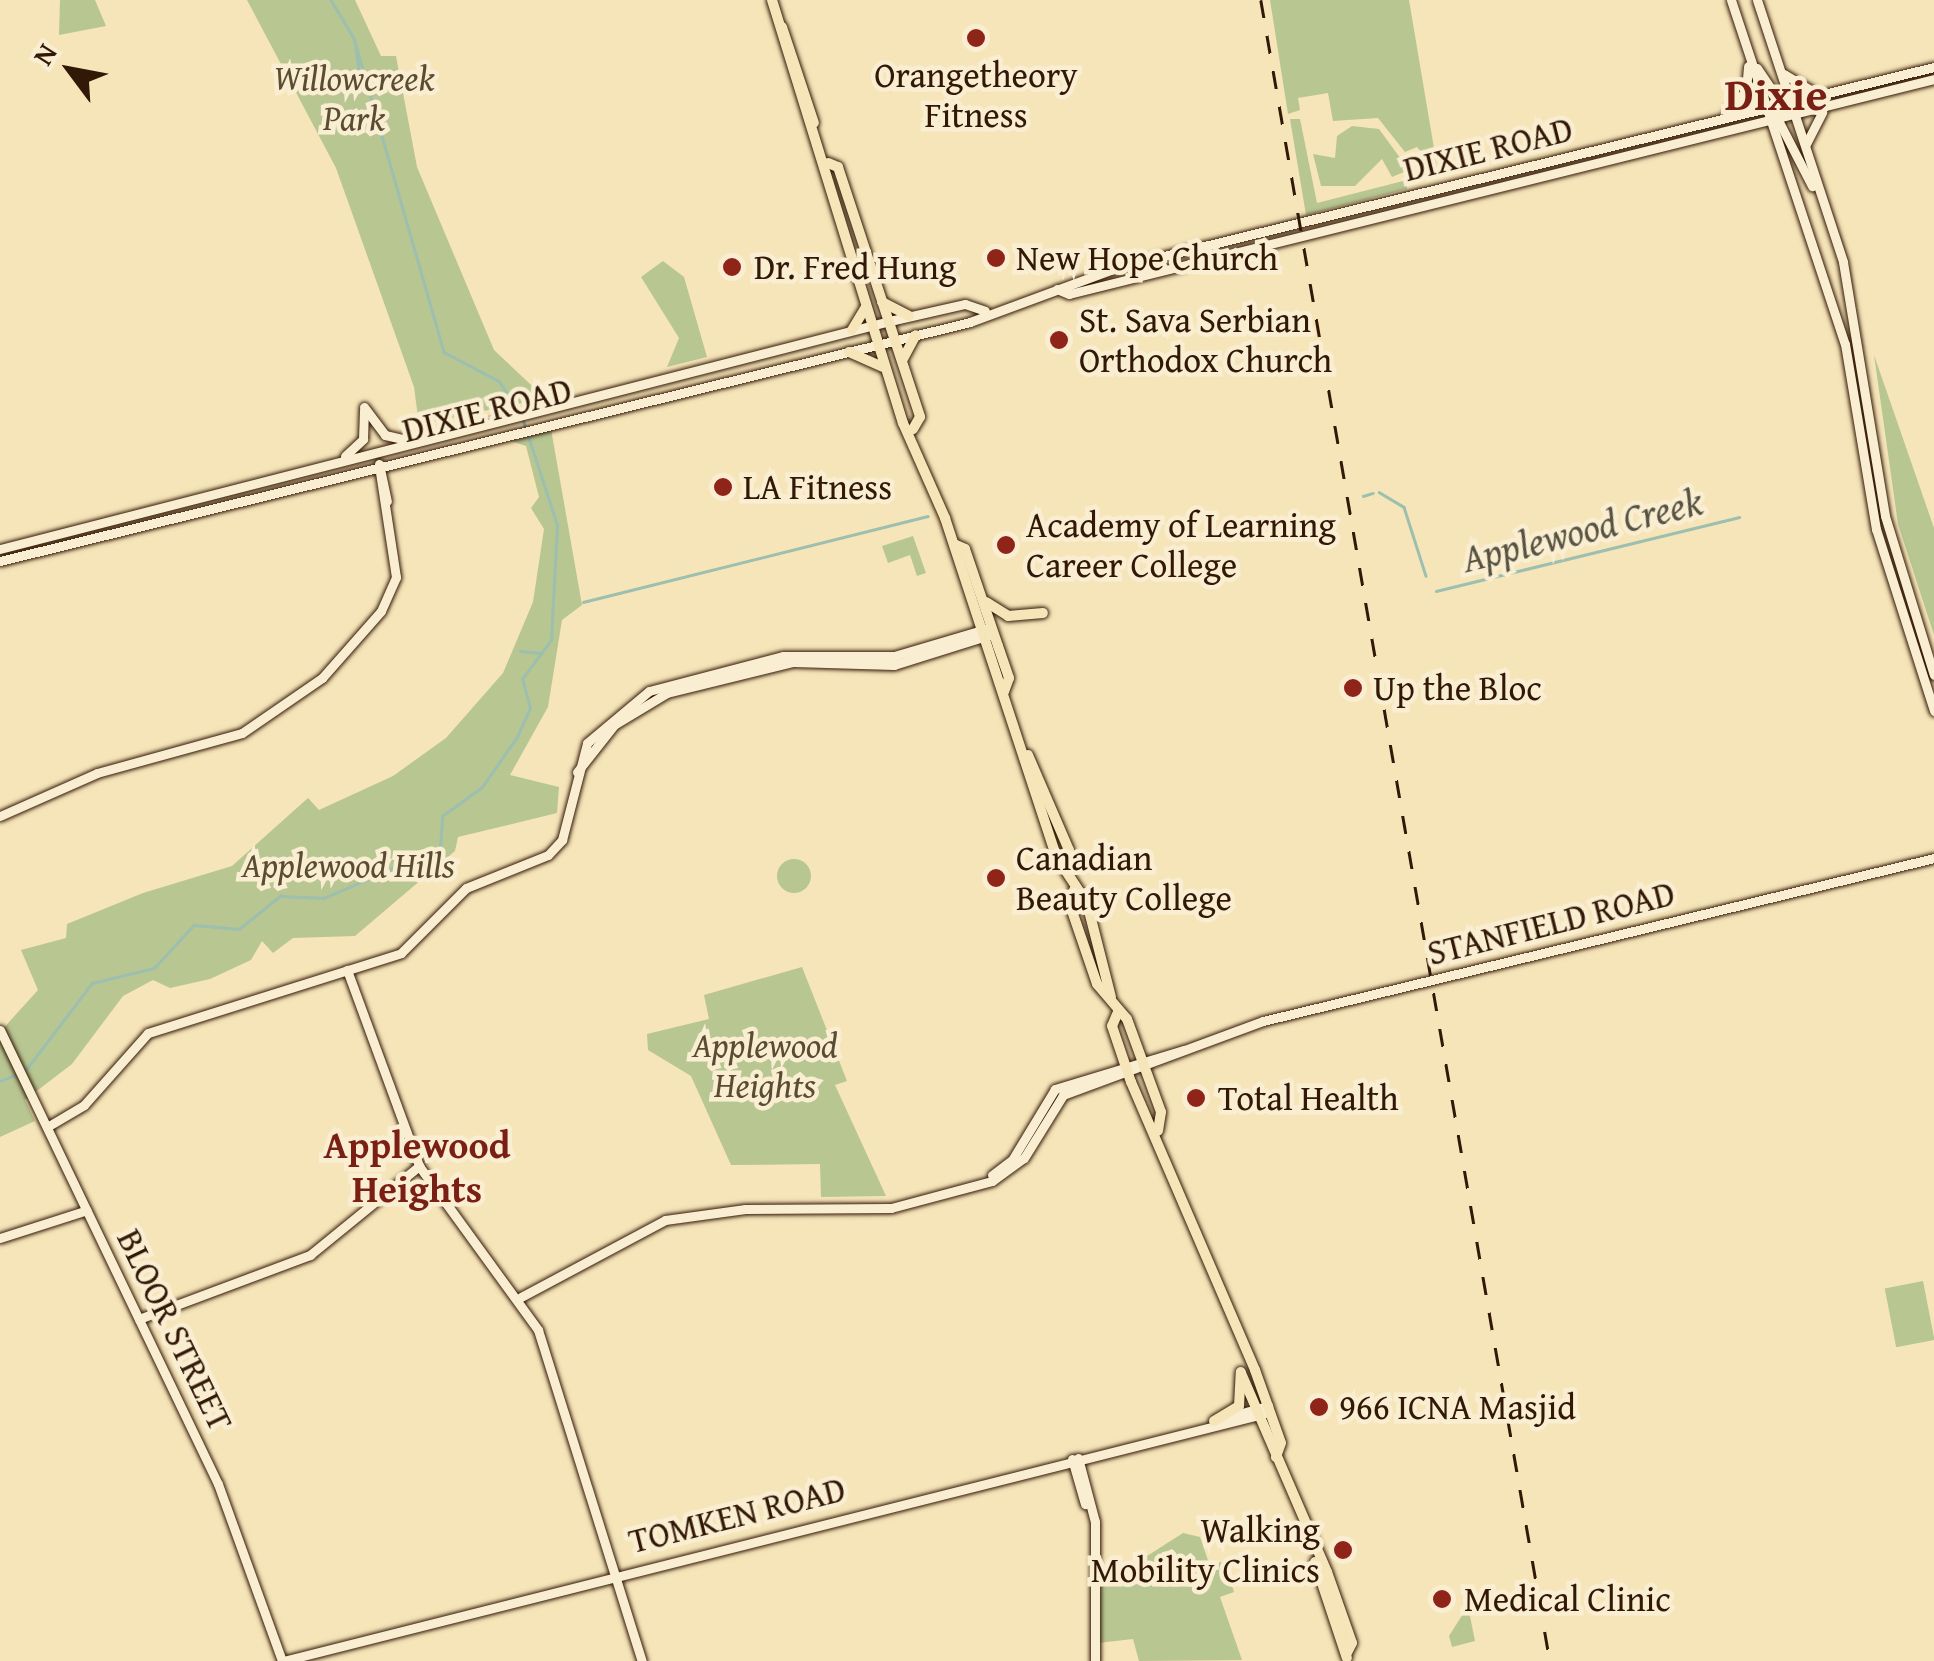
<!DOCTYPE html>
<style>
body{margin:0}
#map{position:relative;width:1934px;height:1661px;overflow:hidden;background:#f6e5b9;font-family:"Gentium Book Plus",serif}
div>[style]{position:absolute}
.green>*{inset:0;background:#b8c692;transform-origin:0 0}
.round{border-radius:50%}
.stream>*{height:2.5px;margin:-1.25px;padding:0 1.25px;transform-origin:1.25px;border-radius:1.25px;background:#9dbfaf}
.roads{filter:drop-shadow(0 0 2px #321806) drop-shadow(0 0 2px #321806)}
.secondary>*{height:9px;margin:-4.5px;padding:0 4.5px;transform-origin:4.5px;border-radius:4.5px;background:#f9eed2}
.primary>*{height:10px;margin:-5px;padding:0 5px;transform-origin:5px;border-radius:5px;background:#f6e5b9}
.rail>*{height:2.5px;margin-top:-1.25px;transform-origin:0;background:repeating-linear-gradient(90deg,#321806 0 18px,transparent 0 36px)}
.dots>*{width:28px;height:28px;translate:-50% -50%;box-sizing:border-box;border:5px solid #f9eed2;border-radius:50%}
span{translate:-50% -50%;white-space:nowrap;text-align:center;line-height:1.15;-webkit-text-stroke:9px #f9eed2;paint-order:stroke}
.poi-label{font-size:35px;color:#321806}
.left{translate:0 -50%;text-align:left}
.right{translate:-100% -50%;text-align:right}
.park-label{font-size:35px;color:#5a4c30;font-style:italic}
.street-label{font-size:35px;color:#321806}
.water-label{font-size:38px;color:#575241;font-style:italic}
.neighbourhood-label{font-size:38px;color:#7a1f14;font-weight:700}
.district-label{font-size:45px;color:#7a1f14;font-weight:700}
.north{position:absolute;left:20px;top:20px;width:100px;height:100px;-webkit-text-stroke:8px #f9eed2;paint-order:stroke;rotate:302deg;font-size:28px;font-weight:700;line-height:40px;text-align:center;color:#321806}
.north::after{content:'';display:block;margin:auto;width:35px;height:45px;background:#321806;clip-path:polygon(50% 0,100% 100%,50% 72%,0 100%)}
</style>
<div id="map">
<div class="green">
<div style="clip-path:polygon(60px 0,95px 0,106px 26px,59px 35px)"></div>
<div style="clip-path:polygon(247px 0,355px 0,381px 56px,396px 56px,417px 167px,494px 350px,545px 398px,419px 425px,414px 387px,336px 168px)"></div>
<div style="clip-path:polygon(1270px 0,1409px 0,1438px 172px,1417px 147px,1405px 152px,1378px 118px,1333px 121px,1328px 93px,1298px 98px,1300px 110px,1288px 114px)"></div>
<div style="clip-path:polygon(1290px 119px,1300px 119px,1317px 203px,1407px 180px,1407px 189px,1306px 215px)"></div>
<div style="clip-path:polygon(1352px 126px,1379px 129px,1409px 170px,1392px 177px,1382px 159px,1355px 186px,1321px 186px,1313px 154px,1335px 158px,1337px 136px)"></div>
<div style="clip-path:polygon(663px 261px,684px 277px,707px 357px,667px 367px,679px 338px,641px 277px)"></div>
<div style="clip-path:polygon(1874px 355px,1934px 528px,1934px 635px,1898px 524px)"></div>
<div style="clip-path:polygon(551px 429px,582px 605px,562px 620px,548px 707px,510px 775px,559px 787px,557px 813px,458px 837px,455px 851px,355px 936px,293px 938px,273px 953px,262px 941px,251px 960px,210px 979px,170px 988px,153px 980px,123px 996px,72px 1064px,25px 1100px,35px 1121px,0 1137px,0 1032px,38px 990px,21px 950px,66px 938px,67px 924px,143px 893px,232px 866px,308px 798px,319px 810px,393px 776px,446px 738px,503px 673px,533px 602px,544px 529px,531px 508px,539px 497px,526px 446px,511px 441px)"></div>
<div style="clip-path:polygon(913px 536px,926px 573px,917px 576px,910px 555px,888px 563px,882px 546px)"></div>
<div class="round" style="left:777px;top:859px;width:34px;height:34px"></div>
<div style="clip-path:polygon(802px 967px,847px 1081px,835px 1085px,886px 1196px,821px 1197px,820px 1164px,731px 1165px,691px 1076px,648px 1050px,647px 1034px,709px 1019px,704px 995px)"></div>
<div style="left:1923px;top:1281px;width:60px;height:39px;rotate:79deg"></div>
<div style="clip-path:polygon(1183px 1533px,1200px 1537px,1210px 1566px,1224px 1561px,1234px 1592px,1220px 1597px,1242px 1660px,1139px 1661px,1133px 1639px,1098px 1643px,1101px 1574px,1119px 1574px)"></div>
<div style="clip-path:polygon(1468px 1606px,1475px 1641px,1452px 1647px,1449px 1636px)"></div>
</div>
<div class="stream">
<div style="left:331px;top:0;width:44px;rotate:58.8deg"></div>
<div style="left:354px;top:38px;width:327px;rotate:74deg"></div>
<div style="left:444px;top:352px;width:62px;rotate:27.8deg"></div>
<div style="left:499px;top:381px;width:36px;rotate:56deg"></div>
<div style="left:347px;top:91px;width:22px;rotate:-56deg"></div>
<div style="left:359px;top:73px;width:27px;rotate:-98deg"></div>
<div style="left:1379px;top:492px;width:29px;rotate:31deg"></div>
<div style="left:1404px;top:507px;width:72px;rotate:72.3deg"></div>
<div style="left:1363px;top:496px;width:10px;rotate:-17deg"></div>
<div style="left:1436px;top:591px;width:312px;rotate:-13.7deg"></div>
<div style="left:583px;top:602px;width:355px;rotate:-14deg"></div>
<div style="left:520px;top:651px;width:22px;rotate:5deg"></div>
<div style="left:25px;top:1071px;width:111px;rotate:-52.7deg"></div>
<div style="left:92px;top:983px;width:64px;rotate:-13.6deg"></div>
<div style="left:154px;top:968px;width:59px;rotate:-47.1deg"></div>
<div style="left:194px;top:925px;width:45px;rotate:5.1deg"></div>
<div style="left:239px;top:929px;width:53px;rotate:-38.8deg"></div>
<div style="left:280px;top:896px;width:44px;rotate:2.6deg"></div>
<div style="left:324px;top:898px;width:126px;rotate:-23.3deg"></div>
<div style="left:440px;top:848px;width:32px;rotate:-86deg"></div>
<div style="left:442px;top:816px;width:49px;rotate:-35.9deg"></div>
<div style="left:482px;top:787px;width:61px;rotate:-55deg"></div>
<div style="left:517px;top:737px;width:32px;rotate:-66deg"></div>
<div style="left:530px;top:708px;width:30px;rotate:-105deg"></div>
<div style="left:522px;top:679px;width:49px;rotate:-53.4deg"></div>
<div style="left:551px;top:640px;width:115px;rotate:-87deg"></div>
<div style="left:557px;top:525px;width:113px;rotate:-108.1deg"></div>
<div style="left:0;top:1081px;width:18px;rotate:-22deg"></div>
</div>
<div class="roads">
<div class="secondary">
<div style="left:1731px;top:0;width:362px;rotate:71.7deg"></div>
<div style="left:1845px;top:344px;width:188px;rotate:80.5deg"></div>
<div style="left:1876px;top:529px;width:191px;rotate:72.3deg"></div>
<div style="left:1757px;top:0;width:276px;rotate:71.8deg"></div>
<div style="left:1843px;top:262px;width:257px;rotate:80.6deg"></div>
<div style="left:1885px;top:516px;width:166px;rotate:72.9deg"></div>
<div style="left:1757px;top:68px;width:45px;rotate:56deg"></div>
<div style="left:1784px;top:74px;width:37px;rotate:31deg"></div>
<div style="left:1727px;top:113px;width:30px;rotate:-50deg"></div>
<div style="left:1746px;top:90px;width:24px;rotate:-85deg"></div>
<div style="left:1776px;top:116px;width:79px;rotate:62.8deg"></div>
<div style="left:1806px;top:144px;width:36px;rotate:-63deg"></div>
<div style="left:1057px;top:289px;width:13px;rotate:23deg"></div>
<div style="left:1069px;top:294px;width:891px;rotate:-13.96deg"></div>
<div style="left:364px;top:407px;width:35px;rotate:53deg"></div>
<div style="left:385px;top:435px;width:23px;rotate:13deg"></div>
<div style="left:345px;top:456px;width:25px;rotate:-43deg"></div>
<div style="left:363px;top:439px;width:29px;rotate:-88deg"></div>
<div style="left:379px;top:464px;width:38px;rotate:78deg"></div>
<div style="left:0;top:549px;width:923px;rotate:-14.37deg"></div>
<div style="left:894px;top:320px;width:73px;rotate:-12.7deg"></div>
<div style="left:965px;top:304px;width:21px;rotate:19deg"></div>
<div style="left:0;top:561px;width:999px;rotate:-13.84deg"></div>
<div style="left:970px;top:322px;width:159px;rotate:-20.3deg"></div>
<div style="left:1119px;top:267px;width:839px;rotate:-13.79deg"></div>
<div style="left:577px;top:772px;width:60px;rotate:-51.8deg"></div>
<div style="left:614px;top:725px;width:62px;rotate:-31.1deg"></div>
<div style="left:667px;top:693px;width:130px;rotate:-13.8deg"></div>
<div style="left:793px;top:662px;width:101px;rotate:1.7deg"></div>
<div style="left:894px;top:665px;width:101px;rotate:-17.4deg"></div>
<div style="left:0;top:816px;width:106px;rotate:-23.9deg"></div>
<div style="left:97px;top:773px;width:150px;rotate:-15.4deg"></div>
<div style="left:242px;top:733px;width:97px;rotate:-34.5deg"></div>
<div style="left:322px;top:678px;width:89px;rotate:-48.6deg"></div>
<div style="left:381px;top:611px;width:37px;rotate:-66deg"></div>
<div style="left:396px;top:577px;width:112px;rotate:-98.7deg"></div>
<div style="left:347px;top:970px;width:209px;rotate:69.8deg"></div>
<div style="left:419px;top:1166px;width:203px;rotate:54deg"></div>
<div style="left:538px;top:1330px;width:347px;rotate:72.6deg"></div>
<div style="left:0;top:1030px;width:504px;rotate:64.35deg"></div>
<div style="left:218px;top:1484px;width:188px;rotate:70.1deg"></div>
<div style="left:47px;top:1127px;width:43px;rotate:-30.7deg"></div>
<div style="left:84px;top:1105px;width:96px;rotate:-48.4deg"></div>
<div style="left:148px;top:1033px;width:265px;rotate:-17.5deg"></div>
<div style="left:401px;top:953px;width:92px;rotate:-45deg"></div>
<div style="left:466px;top:888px;width:88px;rotate:-21.9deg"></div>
<div style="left:548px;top:855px;width:21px;rotate:-47deg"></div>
<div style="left:562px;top:840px;width:100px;rotate:-75.5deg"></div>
<div style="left:587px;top:743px;width:81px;rotate:-40deg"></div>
<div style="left:649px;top:691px;width:138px;rotate:-14.6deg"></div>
<div style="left:783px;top:656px;width:111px"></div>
<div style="left:894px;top:656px;width:96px;rotate:-16.4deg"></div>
<div style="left:992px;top:1175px;width:25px;rotate:-37deg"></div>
<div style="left:1012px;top:1160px;width:83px;rotate:-58.8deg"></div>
<div style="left:1055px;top:1089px;width:134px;rotate:-16.9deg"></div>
<div style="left:0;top:1238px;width:91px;rotate:-17.8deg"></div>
<div style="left:521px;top:1297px;width:163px;rotate:-28.1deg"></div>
<div style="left:665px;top:1220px;width:81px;rotate:-7.8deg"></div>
<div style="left:745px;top:1209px;width:146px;rotate:-0.4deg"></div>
<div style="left:891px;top:1208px;width:105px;rotate:-15deg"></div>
<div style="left:992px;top:1181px;width:39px;rotate:-36deg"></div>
<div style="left:1024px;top:1158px;width:74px;rotate:-58.2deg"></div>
<div style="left:1063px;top:1095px;width:213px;rotate:-20.3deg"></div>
<div style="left:1263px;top:1021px;width:691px;rotate:-13.65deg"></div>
<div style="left:139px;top:1319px;width:183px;rotate:-20.5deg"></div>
<div style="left:310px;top:1255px;width:141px;rotate:-39.2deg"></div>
<div style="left:1221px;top:1419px;width:49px;rotate:-15.5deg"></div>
<div style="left:1078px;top:1458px;width:66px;rotate:75.1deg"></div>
<div style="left:1095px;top:1522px;width:139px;rotate:90deg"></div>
<div style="left:1072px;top:1459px;width:47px;rotate:73.9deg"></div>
<div style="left:283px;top:1661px;width:1011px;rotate:-14.15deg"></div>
</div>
<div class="primary">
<div style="left:772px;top:0;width:443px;rotate:72.8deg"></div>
<div style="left:903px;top:423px;width:104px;rotate:66.1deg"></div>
<div style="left:945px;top:518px;width:356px;rotate:71.8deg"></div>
<div style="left:1056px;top:856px;width:56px;rotate:56.6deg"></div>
<div style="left:1087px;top:903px;width:97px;rotate:75.7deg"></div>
<div style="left:782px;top:27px;width:101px;rotate:71.6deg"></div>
<div style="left:828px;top:163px;width:11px;rotate:22deg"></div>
<div style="left:838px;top:167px;width:263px;rotate:71.8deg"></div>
<div style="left:920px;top:417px;width:14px;rotate:120deg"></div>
<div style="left:882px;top:302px;width:30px;rotate:27deg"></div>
<div style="left:852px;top:330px;width:26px;rotate:-59deg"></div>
<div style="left:849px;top:352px;width:37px;rotate:24deg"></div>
<div style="left:903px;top:359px;width:27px;rotate:-62deg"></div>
<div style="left:954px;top:544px;width:12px;rotate:24deg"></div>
<div style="left:965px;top:549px;width:102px;rotate:71.2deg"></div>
<div style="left:998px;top:646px;width:34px;rotate:71deg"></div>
<div style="left:1009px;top:678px;width:15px;rotate:110deg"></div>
<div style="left:986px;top:602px;width:26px;rotate:32deg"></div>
<div style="left:1008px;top:616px;width:35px;rotate:-5deg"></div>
<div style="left:1028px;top:755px;width:103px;rotate:66.7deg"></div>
<div style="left:1069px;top:850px;width:16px;rotate:108deg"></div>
<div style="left:1074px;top:890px;width:18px;rotate:99deg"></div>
<div style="left:1071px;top:908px;width:80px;rotate:71.1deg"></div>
<div style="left:1097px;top:984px;width:46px;rotate:49.4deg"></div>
<div style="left:1127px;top:1019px;width:99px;rotate:69.9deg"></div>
<div style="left:1161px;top:1112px;width:19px;rotate:99deg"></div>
<div style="left:1118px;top:1012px;width:15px;rotate:113deg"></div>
<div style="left:1112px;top:1026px;width:59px;rotate:71.3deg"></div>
<div style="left:1131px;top:1082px;width:314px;rotate:66.7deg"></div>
<div style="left:1255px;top:1370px;width:77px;rotate:70.4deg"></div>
<div style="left:1281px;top:1443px;width:15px;rotate:110deg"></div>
<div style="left:1241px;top:1373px;width:217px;rotate:66.6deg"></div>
<div style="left:1327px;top:1572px;width:75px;rotate:70.6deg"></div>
<div style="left:1352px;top:1643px;width:13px;rotate:117deg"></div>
<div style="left:1214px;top:1421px;width:29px;rotate:-31deg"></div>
<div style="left:1239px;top:1406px;width:34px;rotate:-87deg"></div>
<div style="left:1315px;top:1562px;width:101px;rotate:71.6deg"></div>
</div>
</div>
<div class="rail">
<div style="left:1261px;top:0;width:1686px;rotate:80.13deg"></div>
</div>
<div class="dots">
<div style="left:976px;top:38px;background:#8f2418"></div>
<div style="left:996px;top:258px;background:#8f2418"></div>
<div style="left:732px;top:267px;background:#8f2418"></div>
<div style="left:1059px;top:340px;background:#8f2418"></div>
<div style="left:723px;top:487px;background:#8f2418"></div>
<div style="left:1006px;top:545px;background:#8f2418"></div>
<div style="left:1353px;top:688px;background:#8f2418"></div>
<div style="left:996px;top:878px;background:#8f2418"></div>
<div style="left:1196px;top:1098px;background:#8f2418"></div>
<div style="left:1319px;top:1407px;background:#8f2418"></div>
<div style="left:1343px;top:1550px;background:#8f2418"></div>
<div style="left:1442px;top:1599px;background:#8f2418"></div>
</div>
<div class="poi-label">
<span style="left:976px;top:95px">Orangetheory<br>Fitness</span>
<span class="left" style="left:1016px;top:258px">New Hope Church</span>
<span class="left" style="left:754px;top:267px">Dr. Fred Hung</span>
<span class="left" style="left:1079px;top:340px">St. Sava Serbian<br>Orthodox Church</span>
<span class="left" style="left:743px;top:487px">LA Fitness</span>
<span class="left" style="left:1026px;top:545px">Academy of Learning<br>Career College</span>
<span class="left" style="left:1373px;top:688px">Up the Bloc</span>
<span class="left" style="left:1016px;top:878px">Canadian<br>Beauty College</span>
<span class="left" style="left:1218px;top:1098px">Total Health</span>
<span class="left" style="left:1339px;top:1407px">966 ICNA Masjid</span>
<span class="right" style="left:1320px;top:1550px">Walking<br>Mobility Clinics</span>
<span class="left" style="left:1464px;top:1599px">Medical Clinic</span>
</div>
<div class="park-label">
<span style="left:354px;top:98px">Willowcreek<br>Park</span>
<span style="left:348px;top:865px">Applewood Hills</span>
<span style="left:765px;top:1065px">Applewood<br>Heights</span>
</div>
<div class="street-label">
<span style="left:1488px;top:149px;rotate:-14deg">DIXIE ROAD</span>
<span style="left:487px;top:410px;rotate:-14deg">DIXIE ROAD</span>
<span style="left:1551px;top:923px;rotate:-14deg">STANFIELD ROAD</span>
<span style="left:175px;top:1330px;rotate:64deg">BLOOR STREET</span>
<span style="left:737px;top:1515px;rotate:-14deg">TOMKEN ROAD</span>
</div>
<div class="water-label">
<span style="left:1582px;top:530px;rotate:-14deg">Applewood Creek</span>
</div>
<div class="neighbourhood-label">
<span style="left:417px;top:1167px">Applewood<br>Heights</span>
</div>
<div class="district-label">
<span style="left:1776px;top:94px">Dixie</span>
</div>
<div class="north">N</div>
</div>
